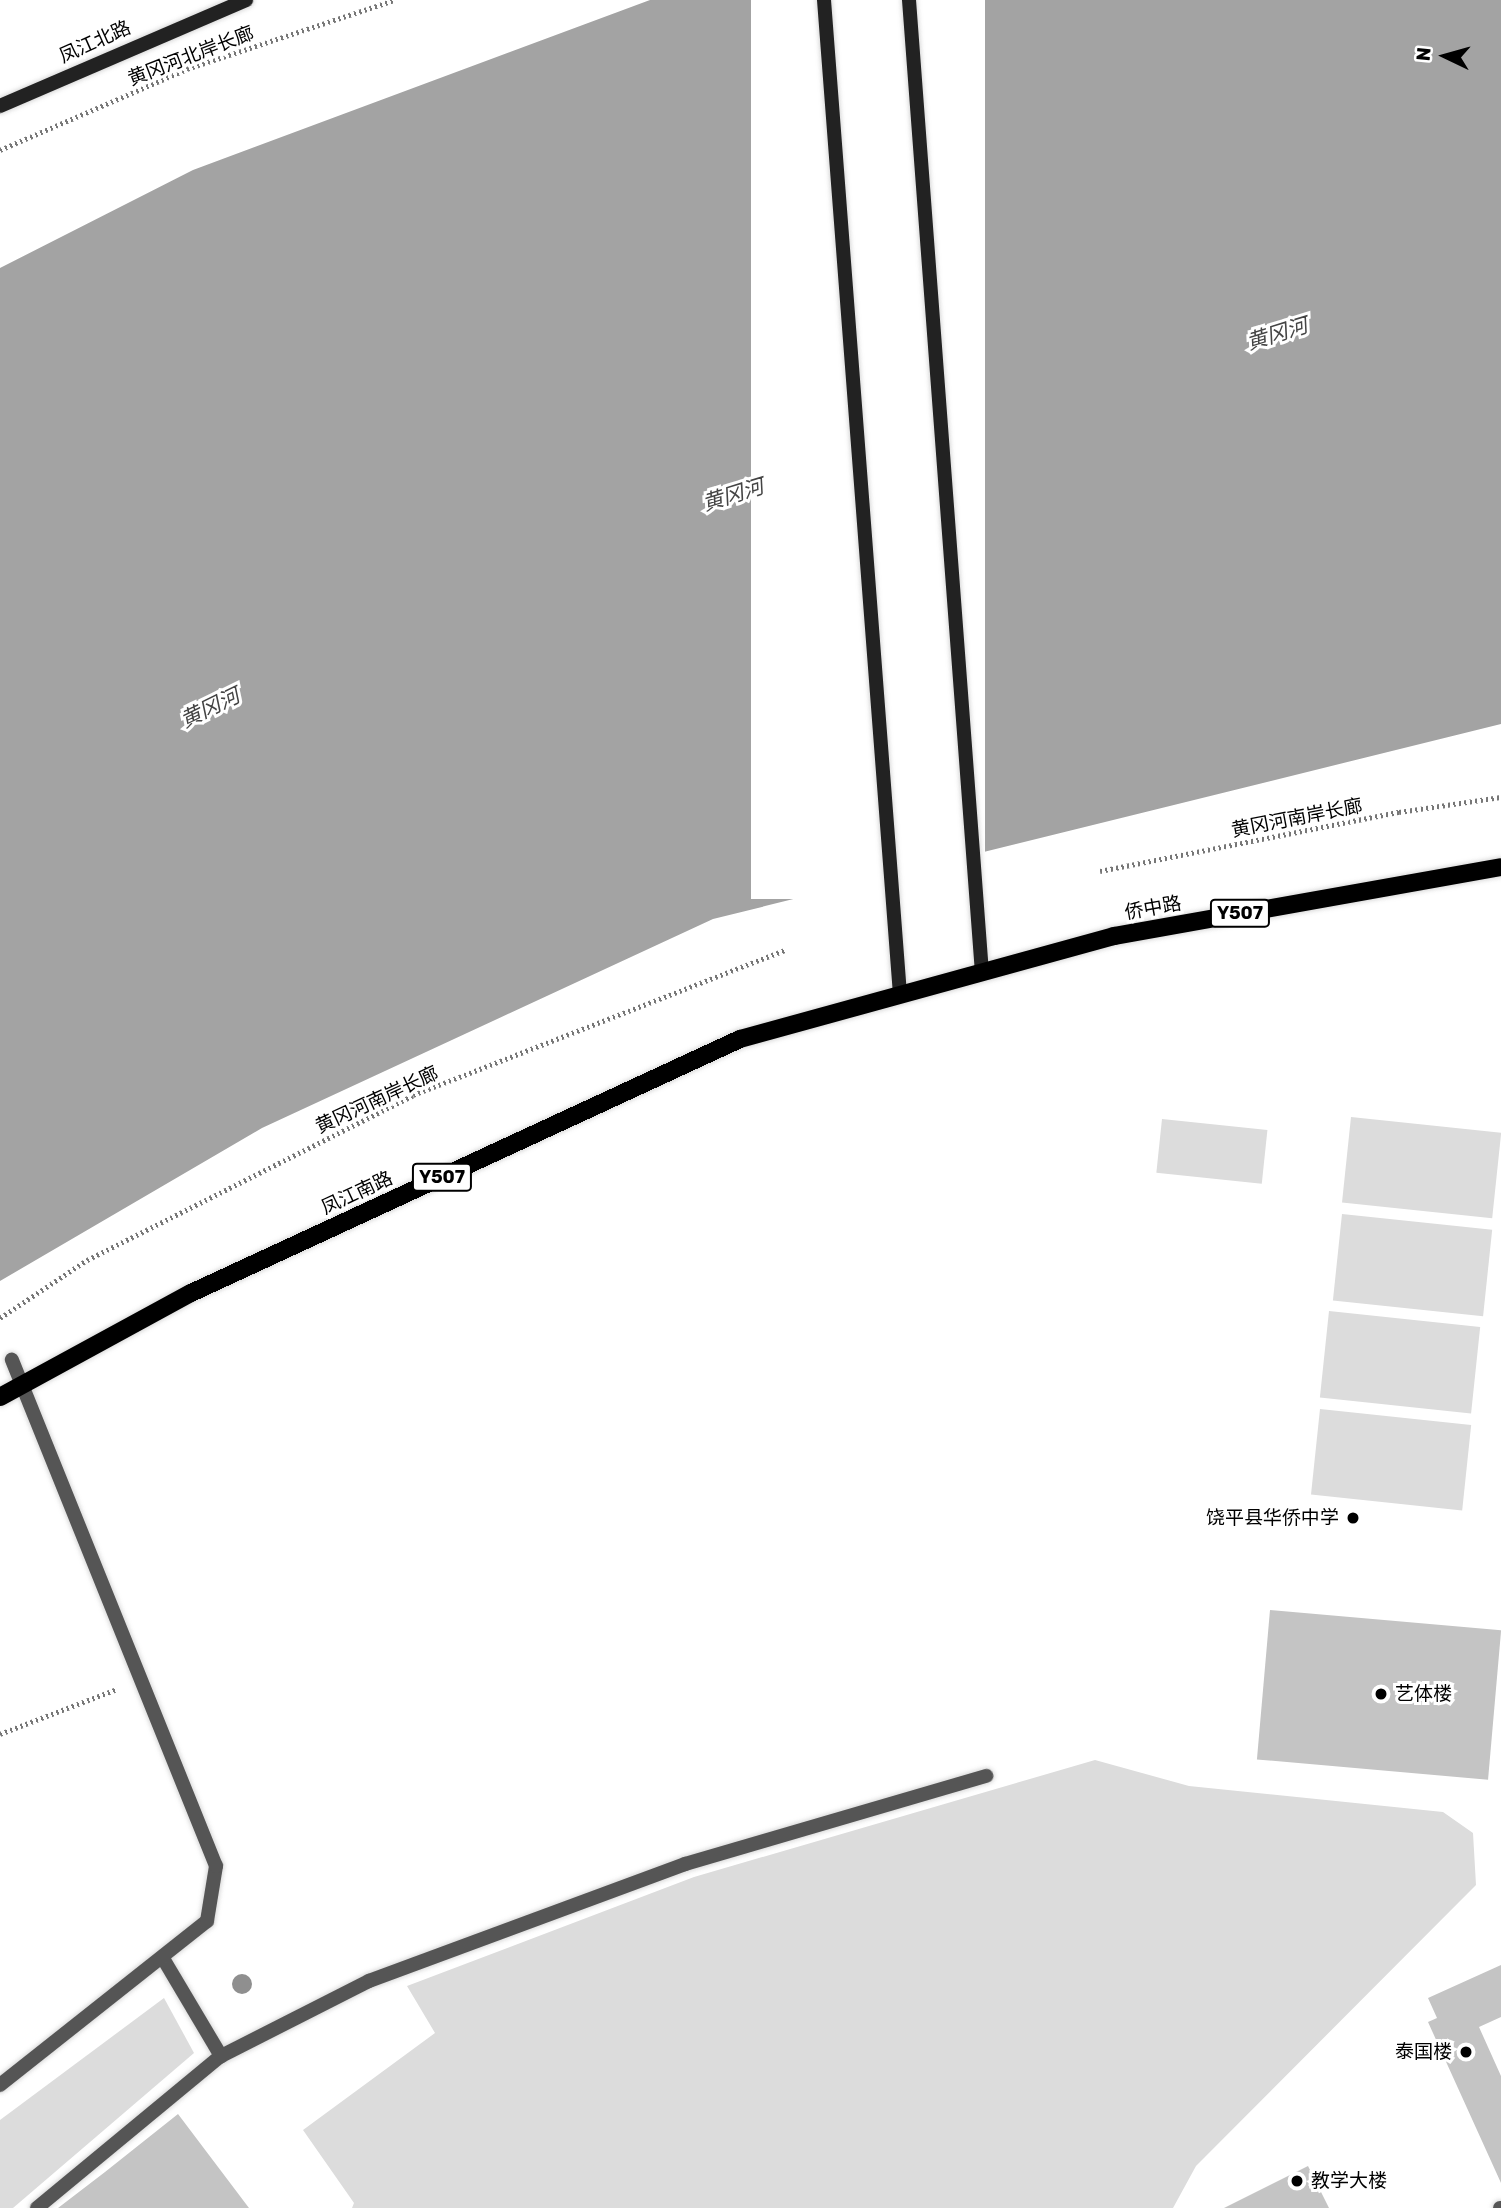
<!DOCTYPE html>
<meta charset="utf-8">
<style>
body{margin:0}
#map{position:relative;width:1501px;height:2208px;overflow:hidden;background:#fff;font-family:Rubik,"Noto Sans SC",sans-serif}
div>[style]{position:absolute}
.green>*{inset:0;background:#dcdcdc;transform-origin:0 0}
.water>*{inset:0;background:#a3a3a3}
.pier>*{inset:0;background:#fff;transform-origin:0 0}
.building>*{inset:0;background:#c4c4c4;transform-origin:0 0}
.path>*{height:4.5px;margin-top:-2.25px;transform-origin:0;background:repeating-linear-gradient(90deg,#777 0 2px,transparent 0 5.5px)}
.roads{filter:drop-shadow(0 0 2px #dbdbdb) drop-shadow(0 0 2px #dbdbdb)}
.service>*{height:14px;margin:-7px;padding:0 7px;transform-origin:7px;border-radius:7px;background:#555}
.minor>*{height:14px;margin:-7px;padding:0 7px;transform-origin:7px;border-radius:7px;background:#555}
.secondary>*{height:14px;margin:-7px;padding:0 7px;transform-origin:7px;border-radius:7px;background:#222}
.primary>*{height:18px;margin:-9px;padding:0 9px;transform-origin:9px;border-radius:9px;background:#000}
.trees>*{width:20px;height:20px;margin:-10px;border-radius:50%;background:#8f8f8f}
.dots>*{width:19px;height:19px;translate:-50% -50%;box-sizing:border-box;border:4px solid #fff;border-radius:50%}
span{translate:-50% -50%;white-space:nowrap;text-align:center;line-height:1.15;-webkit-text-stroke:6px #fff;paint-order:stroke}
.shield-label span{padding:2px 5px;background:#fff;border:2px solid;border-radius:5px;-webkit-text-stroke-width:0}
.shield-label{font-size:18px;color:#000;font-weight:700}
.street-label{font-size:19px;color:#000}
.poi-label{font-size:19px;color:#000}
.right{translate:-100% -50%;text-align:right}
.left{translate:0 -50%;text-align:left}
.water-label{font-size:21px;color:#444;font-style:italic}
.north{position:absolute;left:1410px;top:21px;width:70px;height:70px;-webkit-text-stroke:5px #fff;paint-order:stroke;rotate:275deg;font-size:19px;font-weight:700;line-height:28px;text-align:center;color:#000}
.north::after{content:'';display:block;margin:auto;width:24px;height:32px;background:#000;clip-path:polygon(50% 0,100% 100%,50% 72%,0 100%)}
</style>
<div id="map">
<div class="green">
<div style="left:1351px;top:1117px;width:151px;height:86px;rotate:6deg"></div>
<div style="left:1162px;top:1119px;width:106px;height:54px;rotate:6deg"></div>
<div style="left:1342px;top:1214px;width:151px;height:87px;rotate:6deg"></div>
<div style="left:1329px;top:1311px;width:152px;height:87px;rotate:6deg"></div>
<div style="left:1320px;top:1409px;width:152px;height:86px;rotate:6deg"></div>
<div style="clip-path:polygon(1095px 1760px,1189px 1786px,1443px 1812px,1473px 1833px,1476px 1885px,1196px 2166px,1173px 2208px,352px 2208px,354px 2203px,303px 2130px,435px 2033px,407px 1986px,694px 1877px)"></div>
<div style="clip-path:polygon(164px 1998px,194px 2053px,13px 2208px,0 2208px,0 2120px)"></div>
</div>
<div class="water">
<div style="clip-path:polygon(650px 0,1501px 0,1501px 724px,713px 919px,262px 1128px,0 1281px,0 268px,193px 170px)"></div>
</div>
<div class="pier">
<div style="left:751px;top:0;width:234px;height:899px"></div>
</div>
<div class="building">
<div style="left:1270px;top:1610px;width:232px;height:150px;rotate:5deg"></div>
<div style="clip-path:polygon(1501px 1965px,1501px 2017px,1479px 2027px,1501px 2076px,1501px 2183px,1428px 2022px,1437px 2018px,1428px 1998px)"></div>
<div style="clip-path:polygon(178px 2114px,249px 2208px,58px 2208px,105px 2172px)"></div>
<div style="clip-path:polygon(1308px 2166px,1329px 2208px,1224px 2208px)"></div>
</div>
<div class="path">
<div style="left:0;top:150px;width:204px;rotate:-23.4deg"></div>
<div style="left:187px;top:69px;width:219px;rotate:-18.4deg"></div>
<div style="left:1100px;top:871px;width:305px;rotate:-11.2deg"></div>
<div style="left:1399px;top:812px;width:103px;rotate:-8.4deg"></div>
<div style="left:0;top:1318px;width:105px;rotate:-33.7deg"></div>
<div style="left:87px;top:1260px;width:365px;rotate:-26.8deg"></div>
<div style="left:413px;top:1095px;width:401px;rotate:-21.3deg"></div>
<div style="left:0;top:1734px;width:125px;rotate:-21deg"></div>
</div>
<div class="roads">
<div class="service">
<div style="left:164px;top:1960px;width:112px;rotate:59.3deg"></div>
<div style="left:37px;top:2208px;width:239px;rotate:-39.6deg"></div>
<div style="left:221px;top:2056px;width:166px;rotate:-26.9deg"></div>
<div style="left:369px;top:1981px;width:337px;rotate:-20.3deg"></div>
<div style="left:685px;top:1864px;width:314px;rotate:-16.3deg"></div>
<div style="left:1500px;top:2208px;width:1px"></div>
</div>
<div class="minor">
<div style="left:0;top:2085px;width:264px;rotate:-38.4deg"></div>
<div style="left:207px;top:1921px;width:56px;rotate:-80.7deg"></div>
<div style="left:216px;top:1866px;width:546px;rotate:-111.96deg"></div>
</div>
<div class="secondary">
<div style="left:824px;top:0;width:998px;rotate:85.63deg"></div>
<div style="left:909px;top:0;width:976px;rotate:85.71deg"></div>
<div style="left:0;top:106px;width:268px;rotate:-23.3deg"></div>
</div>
<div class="primary">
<div style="left:0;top:1397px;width:217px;rotate:-28.6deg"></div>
<div style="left:191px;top:1293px;width:605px;rotate:-24.83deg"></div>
<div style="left:740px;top:1039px;width:388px;rotate:-15.4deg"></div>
<div style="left:1114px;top:936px;width:393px;rotate:-10.1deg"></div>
</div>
</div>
<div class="trees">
<div style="left:242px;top:1984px"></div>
</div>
<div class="dots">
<div style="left:1353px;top:1518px;background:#000"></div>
<div style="left:1381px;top:1694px;background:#000"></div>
<div style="left:1466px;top:2052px;background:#000"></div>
<div style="left:1297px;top:2181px;background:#000"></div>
</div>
<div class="shield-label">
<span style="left:1240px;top:913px">Y507</span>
<span style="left:442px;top:1177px">Y507</span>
</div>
<div class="street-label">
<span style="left:95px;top:42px;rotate:-24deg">凤江北路</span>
<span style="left:191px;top:56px;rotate:-21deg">黄冈河北岸长廊</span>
<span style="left:1297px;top:818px;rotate:-11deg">黄冈河南岸长廊</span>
<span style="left:1153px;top:908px;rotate:-10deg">侨中路</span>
<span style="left:377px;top:1100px;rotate:-25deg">黄冈河南岸长廊</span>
<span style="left:357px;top:1193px;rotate:-25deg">凤江南路</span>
</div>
<div class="poi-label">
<span class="right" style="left:1339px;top:1518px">饶平县华侨中学</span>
<span class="left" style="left:1395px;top:1694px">艺体楼</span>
<span class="right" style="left:1452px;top:2052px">泰国楼</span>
<span class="left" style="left:1311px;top:2181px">教学大楼</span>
</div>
<div class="water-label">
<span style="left:1277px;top:334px;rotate:-17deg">黄冈河</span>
<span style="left:733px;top:495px;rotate:-17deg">黄冈河</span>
<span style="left:210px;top:708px;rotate:-26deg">黄冈河</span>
</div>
<div class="north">N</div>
</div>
